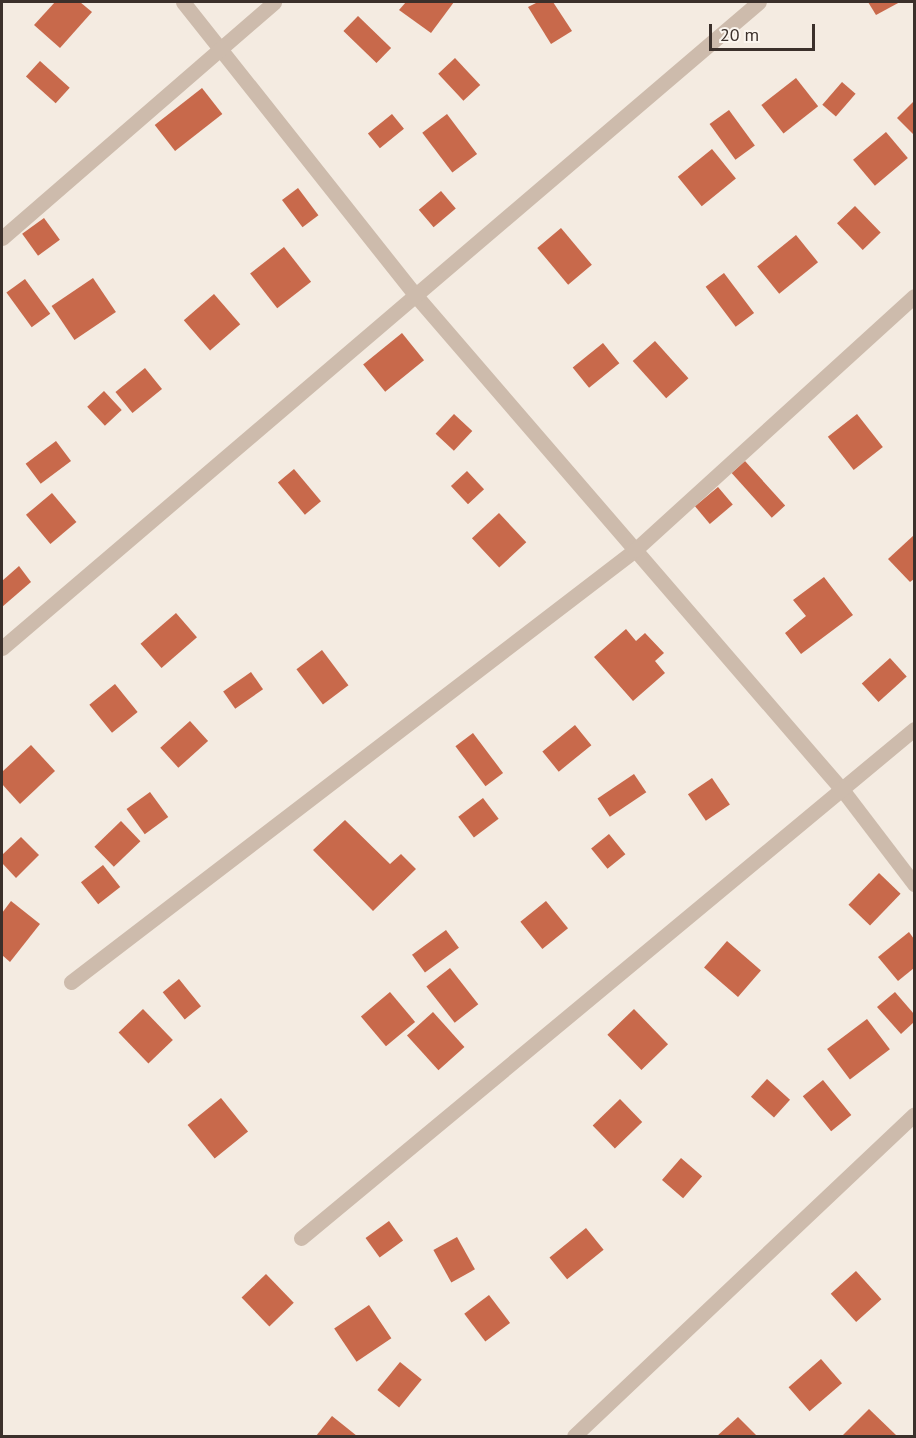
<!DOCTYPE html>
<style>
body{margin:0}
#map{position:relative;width:916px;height:1438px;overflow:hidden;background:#f4ebe1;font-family:"PT Sans",sans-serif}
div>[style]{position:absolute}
.building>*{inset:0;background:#c8694b;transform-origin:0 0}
.minor>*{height:15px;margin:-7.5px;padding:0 7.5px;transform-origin:7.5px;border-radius:7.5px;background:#cdbbac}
span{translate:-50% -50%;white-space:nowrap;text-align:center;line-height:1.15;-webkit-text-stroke:6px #fbf5ee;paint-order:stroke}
.frame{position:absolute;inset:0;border:3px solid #3b302b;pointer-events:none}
.scale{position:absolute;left:709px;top:24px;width:106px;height:27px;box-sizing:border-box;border:3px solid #3b302b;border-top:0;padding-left:8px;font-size:18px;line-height:21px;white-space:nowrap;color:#3b302b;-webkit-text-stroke:4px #fbf5ee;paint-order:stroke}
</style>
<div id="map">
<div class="building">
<div style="clip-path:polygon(55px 2px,80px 2px,92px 12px,60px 48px,34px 25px)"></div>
<div style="clip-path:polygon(406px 2px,454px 2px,431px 33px,399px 10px)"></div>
<div style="clip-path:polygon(538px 2px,553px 2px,572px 31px,551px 44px,528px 7px)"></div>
<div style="clip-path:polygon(868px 2px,900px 2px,876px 15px)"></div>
<div style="left:358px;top:16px;width:46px;height:21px;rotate:44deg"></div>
<div style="left:455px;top:58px;width:37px;height:23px;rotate:47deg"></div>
<div style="left:40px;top:61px;width:40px;height:21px;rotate:42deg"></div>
<div style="left:796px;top:78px;width:36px;height:44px;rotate:52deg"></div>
<div style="left:842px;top:82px;width:18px;height:30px;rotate:41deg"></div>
<div style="left:202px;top:88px;width:33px;height:60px;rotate:52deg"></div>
<div style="clip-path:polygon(914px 101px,914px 133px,913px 134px,897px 118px)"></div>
<div style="left:729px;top:110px;width:44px;height:24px;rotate:54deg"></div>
<div style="left:392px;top:114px;width:19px;height:31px;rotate:51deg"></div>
<div style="left:447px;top:114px;width:50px;height:31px;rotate:53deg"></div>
<div style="left:886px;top:132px;width:34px;height:43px;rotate:50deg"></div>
<div style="left:712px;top:149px;width:38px;height:44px;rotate:51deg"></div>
<div style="left:298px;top:188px;width:34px;height:20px;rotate:53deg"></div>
<div style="left:441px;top:191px;width:23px;height:29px;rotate:50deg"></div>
<div style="left:855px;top:206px;width:37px;height:25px;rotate:46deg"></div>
<div style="left:44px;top:218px;width:27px;height:27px;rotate:54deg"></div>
<div style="left:561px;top:228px;width:48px;height:31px;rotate:50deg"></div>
<div style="left:796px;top:235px;width:35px;height:50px;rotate:51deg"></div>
<div style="left:284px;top:247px;width:44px;height:43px;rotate:52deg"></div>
<div style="left:724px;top:273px;width:50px;height:23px;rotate:53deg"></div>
<div style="left:93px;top:278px;width:41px;height:50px;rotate:56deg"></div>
<div style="left:25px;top:279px;width:43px;height:23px;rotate:54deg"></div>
<div style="left:214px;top:294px;width:40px;height:40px;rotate:49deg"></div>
<div style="left:402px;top:333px;width:35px;height:50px;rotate:51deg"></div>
<div style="left:655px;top:341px;width:50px;height:30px;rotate:48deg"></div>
<div style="left:603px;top:343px;width:26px;height:39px;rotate:51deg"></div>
<div style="left:145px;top:368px;width:27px;height:38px;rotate:51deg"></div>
<div style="left:104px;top:391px;width:26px;height:23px;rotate:47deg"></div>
<div style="left:454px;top:414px;width:25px;height:27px;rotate:43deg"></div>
<div style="left:857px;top:414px;width:42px;height:37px;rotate:52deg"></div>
<div style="left:56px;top:441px;width:25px;height:38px;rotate:53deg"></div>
<div style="left:745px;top:461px;width:60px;height:18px;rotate:48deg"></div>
<div style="left:294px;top:469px;width:42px;height:21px;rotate:50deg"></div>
<div style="left:467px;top:471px;width:25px;height:22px;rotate:47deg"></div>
<div style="left:718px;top:487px;width:23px;height:30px;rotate:50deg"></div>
<div style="left:52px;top:493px;width:38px;height:34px;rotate:50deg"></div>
<div style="left:499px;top:513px;width:40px;height:37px;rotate:47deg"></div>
<div style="clip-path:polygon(914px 535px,914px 579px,910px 582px,888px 559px)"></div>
<div style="clip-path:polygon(19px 566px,31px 582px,2px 607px,2px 581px)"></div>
<div style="clip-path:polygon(824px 577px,853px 615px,801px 654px,785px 633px,806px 616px,793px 600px)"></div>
<div style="left:176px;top:613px;width:32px;height:47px;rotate:49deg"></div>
<div style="clip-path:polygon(626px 629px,636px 641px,645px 633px,664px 653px,655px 661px,665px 673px,633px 701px,594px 657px)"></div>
<div style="left:322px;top:650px;width:44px;height:32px;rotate:53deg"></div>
<div style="left:890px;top:658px;width:25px;height:38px;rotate:48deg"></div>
<div style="left:251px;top:672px;width:21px;height:34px;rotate:55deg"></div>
<div style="left:115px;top:684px;width:36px;height:33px;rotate:51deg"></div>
<div style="left:190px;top:721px;width:27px;height:40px;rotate:48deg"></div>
<div style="left:575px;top:725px;width:26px;height:42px;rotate:51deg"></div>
<div style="left:473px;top:733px;width:50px;height:22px;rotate:53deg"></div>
<div style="clip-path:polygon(31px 745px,55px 771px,20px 804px,2px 784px,2px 772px)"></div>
<div style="left:634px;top:774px;width:22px;height:44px;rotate:56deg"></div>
<div style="left:712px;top:778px;width:32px;height:29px;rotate:56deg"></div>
<div style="left:150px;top:792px;width:31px;height:29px;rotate:54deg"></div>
<div style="left:483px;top:798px;width:26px;height:31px;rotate:53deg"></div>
<div style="clip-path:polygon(345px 820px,390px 864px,401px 854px,416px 869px,373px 911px,313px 850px)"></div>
<div style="left:121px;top:821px;width:28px;height:37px;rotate:46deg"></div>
<div style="left:609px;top:834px;width:26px;height:23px;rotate:51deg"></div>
<div style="clip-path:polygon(21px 837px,39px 855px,16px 878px,2px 863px,2px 855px)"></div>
<div style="left:103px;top:865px;width:28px;height:28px;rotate:52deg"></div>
<div style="left:879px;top:873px;width:30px;height:44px;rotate:44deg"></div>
<div style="clip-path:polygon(11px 901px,40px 924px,10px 962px,2px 955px,2px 913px)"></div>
<div style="left:546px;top:901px;width:35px;height:33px;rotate:51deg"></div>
<div style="left:446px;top:930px;width:22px;height:42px;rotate:54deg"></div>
<div style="clip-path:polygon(909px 932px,914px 939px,914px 968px,898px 981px,878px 957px)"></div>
<div style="left:727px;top:941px;width:45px;height:35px;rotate:41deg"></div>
<div style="left:450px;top:968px;width:46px;height:30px;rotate:52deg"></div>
<div style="left:179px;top:979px;width:35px;height:21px;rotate:51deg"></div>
<div style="left:390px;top:992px;width:39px;height:38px;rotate:50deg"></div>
<div style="clip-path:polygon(895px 992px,914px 1014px,914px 1022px,901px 1034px,877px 1007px)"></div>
<div style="left:143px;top:1009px;width:43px;height:34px;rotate:46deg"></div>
<div style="left:634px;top:1009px;width:49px;height:37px;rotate:46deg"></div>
<div style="left:433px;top:1012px;width:47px;height:35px;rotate:48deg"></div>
<div style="left:867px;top:1019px;width:38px;height:50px;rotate:53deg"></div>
<div style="left:767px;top:1079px;width:31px;height:24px;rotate:42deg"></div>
<div style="left:823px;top:1080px;width:45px;height:26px;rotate:51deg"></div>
<div style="left:221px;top:1098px;width:43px;height:43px;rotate:51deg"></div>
<div style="left:620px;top:1099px;width:32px;height:38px;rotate:46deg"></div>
<div style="left:681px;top:1158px;width:28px;height:29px;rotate:41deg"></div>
<div style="left:389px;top:1221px;width:24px;height:29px;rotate:54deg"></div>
<div style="left:586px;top:1228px;width:28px;height:47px;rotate:51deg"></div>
<div style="left:457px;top:1237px;width:37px;height:27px;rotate:61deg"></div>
<div style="left:856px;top:1271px;width:38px;height:34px;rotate:48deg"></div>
<div style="left:266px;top:1274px;width:40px;height:34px;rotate:46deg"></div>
<div style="left:489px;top:1295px;width:35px;height:31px;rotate:53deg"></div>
<div style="left:369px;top:1305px;width:40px;height:42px;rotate:56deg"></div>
<div style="left:821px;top:1359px;width:32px;height:43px;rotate:49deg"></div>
<div style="left:400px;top:1362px;width:28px;height:36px;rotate:39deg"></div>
<div style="clip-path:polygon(869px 1409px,896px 1435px,842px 1436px)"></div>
<div style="clip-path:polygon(332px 1416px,357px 1436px,316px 1436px)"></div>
<div style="clip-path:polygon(738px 1417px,757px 1436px,717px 1436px)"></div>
</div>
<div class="minor">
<div style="left:183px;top:2px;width:377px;rotate:51.6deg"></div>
<div style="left:417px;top:297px;width:654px;rotate:49.22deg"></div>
<div style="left:844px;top:792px;width:116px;rotate:52.7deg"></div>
<div style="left:2px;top:238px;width:360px;rotate:-40.9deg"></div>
<div style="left:2px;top:648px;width:995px;rotate:-40.48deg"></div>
<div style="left:71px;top:982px;width:710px;rotate:-37.45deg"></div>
<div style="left:635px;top:550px;width:377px;rotate:-42.3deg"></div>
<div style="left:301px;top:1238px;width:797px;rotate:-39.7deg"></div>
<div style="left:574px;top:1436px;width:468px;rotate:-43.4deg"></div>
</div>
<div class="frame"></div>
<div class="scale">20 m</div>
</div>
